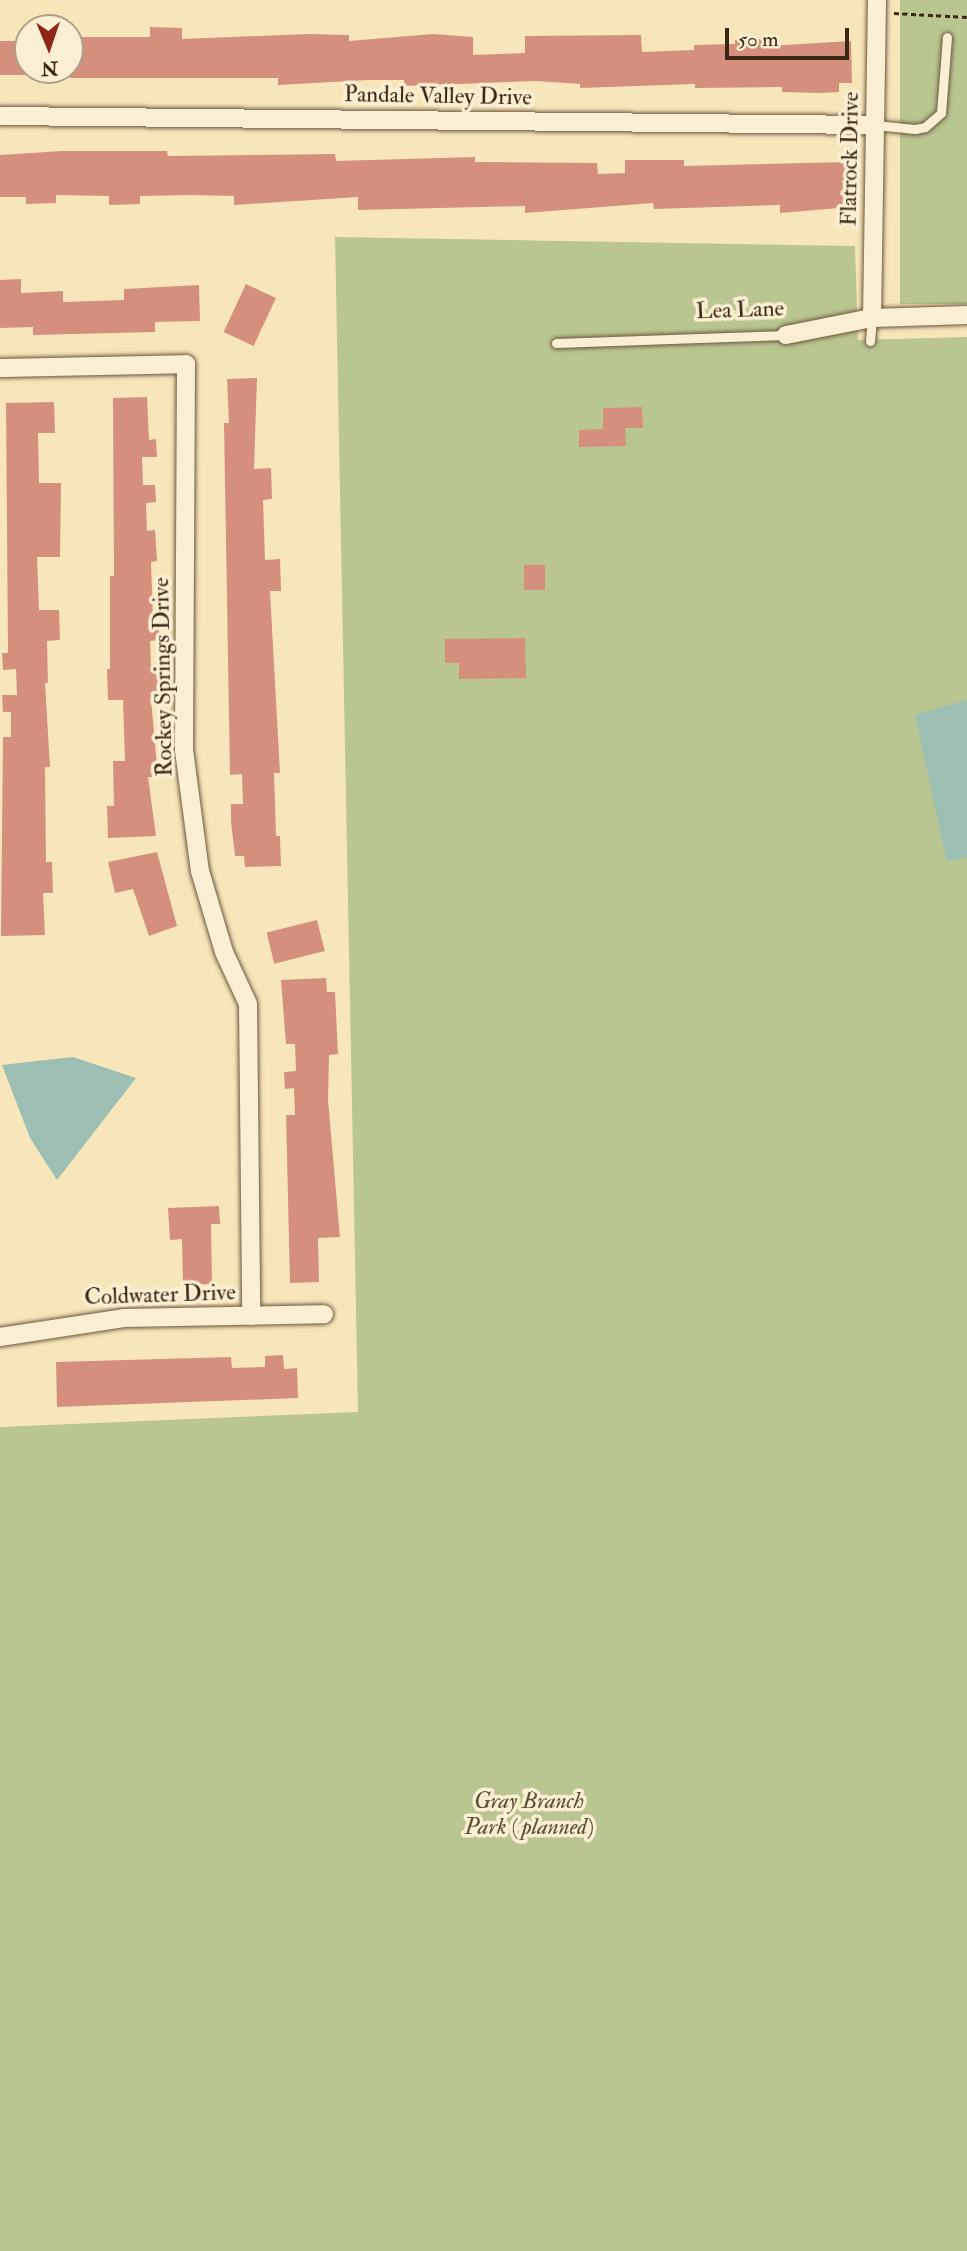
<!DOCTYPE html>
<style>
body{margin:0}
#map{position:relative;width:967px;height:2251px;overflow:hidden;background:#f8e6bb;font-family:"IM FELL Double Pica",serif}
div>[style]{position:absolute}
.green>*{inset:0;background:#bac692;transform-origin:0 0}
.water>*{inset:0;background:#9dbfb3}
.building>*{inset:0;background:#d58f7d;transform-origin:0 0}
.path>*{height:2.5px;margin-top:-1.25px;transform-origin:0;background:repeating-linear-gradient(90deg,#3b2813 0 5px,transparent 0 8.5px)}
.roads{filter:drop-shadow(0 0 2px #6a583d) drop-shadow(0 0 2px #6a583d)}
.service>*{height:9px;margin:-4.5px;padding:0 4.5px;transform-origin:4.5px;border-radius:4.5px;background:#faefd3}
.minor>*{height:18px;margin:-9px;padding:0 9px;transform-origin:9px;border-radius:9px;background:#faefd3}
span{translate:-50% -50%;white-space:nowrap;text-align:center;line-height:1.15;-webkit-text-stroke:7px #faefd3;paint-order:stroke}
.street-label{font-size:23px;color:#3b2813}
.park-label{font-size:23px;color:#5b5033;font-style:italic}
.north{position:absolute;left:14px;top:14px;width:70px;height:70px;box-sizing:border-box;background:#faefd3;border:2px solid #ae9f86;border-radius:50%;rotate:178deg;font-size:19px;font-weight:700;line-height:28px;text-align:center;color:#3b2813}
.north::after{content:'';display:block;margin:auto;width:24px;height:32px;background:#8f2418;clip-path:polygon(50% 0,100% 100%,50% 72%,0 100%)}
.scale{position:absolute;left:725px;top:28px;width:124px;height:32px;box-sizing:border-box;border:4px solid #3b2813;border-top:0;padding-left:9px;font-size:21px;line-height:24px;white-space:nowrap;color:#3b2813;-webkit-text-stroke:5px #faefd3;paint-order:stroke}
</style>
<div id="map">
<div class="green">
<div style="left:900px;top:0;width:67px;height:304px"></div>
<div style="clip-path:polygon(335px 237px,855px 246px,858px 340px,967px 337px,967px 2251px,0 2251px,0 1427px,358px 1412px)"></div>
</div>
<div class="water">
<div style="clip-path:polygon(967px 700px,967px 857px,947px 862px,915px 715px)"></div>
<div style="clip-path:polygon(73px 1057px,136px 1078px,57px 1180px,30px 1138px,2px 1065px)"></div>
</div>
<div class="building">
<div style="clip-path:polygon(150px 27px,182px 28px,182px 39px,308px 34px,349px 35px,349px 41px,433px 34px,473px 37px,473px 55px,525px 53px,525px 36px,641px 35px,642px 52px,694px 50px,694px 45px,735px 44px,735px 40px,768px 39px,768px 46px,851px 41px,852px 83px,839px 83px,839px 92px,821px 93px,782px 92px,782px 87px,695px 88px,695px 84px,580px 88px,580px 84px,536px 81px,404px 86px,404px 80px,368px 80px,278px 85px,278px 78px,70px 78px,70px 37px,150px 37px)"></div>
<div style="left:28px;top:41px;width:34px;height:28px;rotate:90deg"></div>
<div style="clip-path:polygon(62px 151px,167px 151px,168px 156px,335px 154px,336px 161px,475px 157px,475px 162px,597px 163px,598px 174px,625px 173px,625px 160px,684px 160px,684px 166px,849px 162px,851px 207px,780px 213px,780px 205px,654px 209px,653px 203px,525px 213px,525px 206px,358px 210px,358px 197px,234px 205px,234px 196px,191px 195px,140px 196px,140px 204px,109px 205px,109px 196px,56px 195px,56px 203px,26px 204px,26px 197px,0 197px,0 155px)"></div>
<div style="clip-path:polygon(21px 279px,21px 293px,63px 291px,63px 302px,124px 300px,124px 289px,199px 285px,200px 321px,155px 322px,155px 332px,33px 335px,33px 327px,0 328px,0 280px)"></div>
<div style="left:246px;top:284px;width:33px;height:53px;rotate:25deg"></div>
<div style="clip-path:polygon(257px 378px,254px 469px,271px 468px,272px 499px,263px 500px,265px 560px,280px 559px,281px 591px,270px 591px,280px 773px,274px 773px,276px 836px,280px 836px,281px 866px,245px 867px,244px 856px,235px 856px,231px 822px,231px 804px,243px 804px,242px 774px,230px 775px,224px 423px,229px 423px,227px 379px)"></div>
<div style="clip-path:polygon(147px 397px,149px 440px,156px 439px,157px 457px,142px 457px,143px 485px,155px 485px,156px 502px,146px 503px,147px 531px,155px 530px,157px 561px,151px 562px,153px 621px,159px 621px,159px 640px,150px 641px,151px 667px,158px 667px,159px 698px,151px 699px,158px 777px,148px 777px,156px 836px,108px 838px,107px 806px,114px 806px,113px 761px,125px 761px,123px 700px,108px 700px,107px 669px,110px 669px,110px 576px,114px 576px,113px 398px)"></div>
<div style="clip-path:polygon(54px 402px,55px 433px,38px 433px,39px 483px,61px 483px,60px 557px,37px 557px,39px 610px,59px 610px,60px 640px,47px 641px,48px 683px,45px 683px,50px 767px,45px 767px,46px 862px,52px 862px,53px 893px,43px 893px,45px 935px,1px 936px,3px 737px,11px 737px,11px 712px,3px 712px,2px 695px,17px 695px,16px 669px,3px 670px,2px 653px,8px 653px,6px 403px)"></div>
<div style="clip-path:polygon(642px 407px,643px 428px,625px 428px,626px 446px,579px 447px,579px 430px,603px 429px,603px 408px)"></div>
<div style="left:524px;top:565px;width:21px;height:25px"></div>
<div style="clip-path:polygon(525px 638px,526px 678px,459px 679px,459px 663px,445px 663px,445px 639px)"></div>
<div style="clip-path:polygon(157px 852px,177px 926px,149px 936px,133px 889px,115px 893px,108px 862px)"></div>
<div style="left:317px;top:920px;width:32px;height:52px;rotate:76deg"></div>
<div style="clip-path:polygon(326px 978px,327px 992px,335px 992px,338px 1054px,329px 1055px,328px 1100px,340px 1237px,318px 1238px,319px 1282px,290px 1283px,286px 1115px,295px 1115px,294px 1088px,285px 1089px,284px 1072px,296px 1071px,295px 1044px,286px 1044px,281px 980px)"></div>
<div style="clip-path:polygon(219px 1206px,220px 1224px,211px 1224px,212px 1284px,183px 1285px,182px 1239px,170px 1240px,168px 1208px)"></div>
<div style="clip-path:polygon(283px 1355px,284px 1369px,297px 1368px,298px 1398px,57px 1407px,56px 1362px,231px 1357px,232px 1368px,265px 1367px,265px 1356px)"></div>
</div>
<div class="path">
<div style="left:894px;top:13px;width:73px;rotate:3.1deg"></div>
</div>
<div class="roads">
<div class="service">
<div style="left:875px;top:125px;width:40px;rotate:5.7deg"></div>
<div style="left:915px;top:129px;width:10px;rotate:-11deg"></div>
<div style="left:925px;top:127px;width:21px;rotate:-41deg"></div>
<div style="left:941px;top:113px;width:76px;rotate:-85.5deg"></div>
<div style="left:870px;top:341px;width:23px;rotate:-85deg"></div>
<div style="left:556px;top:343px;width:230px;rotate:-2deg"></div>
</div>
<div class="minor">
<div style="left:0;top:116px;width:875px;rotate:0.59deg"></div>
<div style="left:872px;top:318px;width:318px;rotate:-89.1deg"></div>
<div style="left:786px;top:335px;width:88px;rotate:-11.2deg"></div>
<div style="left:872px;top:318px;width:95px;rotate:-1.8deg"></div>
<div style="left:0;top:368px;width:186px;rotate:-1.2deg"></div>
<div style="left:186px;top:364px;width:386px;rotate:90.3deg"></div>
<div style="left:184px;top:750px;width:122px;rotate:82.5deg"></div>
<div style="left:200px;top:871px;width:84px;rotate:73.5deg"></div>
<div style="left:224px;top:952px;width:57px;rotate:65.2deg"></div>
<div style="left:248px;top:1004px;width:312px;rotate:89.4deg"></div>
<div style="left:0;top:1337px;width:125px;rotate:-8.7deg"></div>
<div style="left:124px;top:1318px;width:200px;rotate:-1.1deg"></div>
</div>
</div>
<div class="street-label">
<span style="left:438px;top:96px;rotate:1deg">Pandale Valley Drive</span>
<span style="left:850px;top:159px;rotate:-89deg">Flatrock Drive</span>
<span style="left:740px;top:310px;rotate:-2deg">Lea Lane</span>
<span style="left:163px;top:677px;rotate:-91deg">Rockey Springs Drive</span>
<span style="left:160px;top:1295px;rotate:-2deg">Coldwater Drive</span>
</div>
<div class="park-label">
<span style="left:529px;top:1814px">Gray Branch<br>Park (planned)</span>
</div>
<div class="north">N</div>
<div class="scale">50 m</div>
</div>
